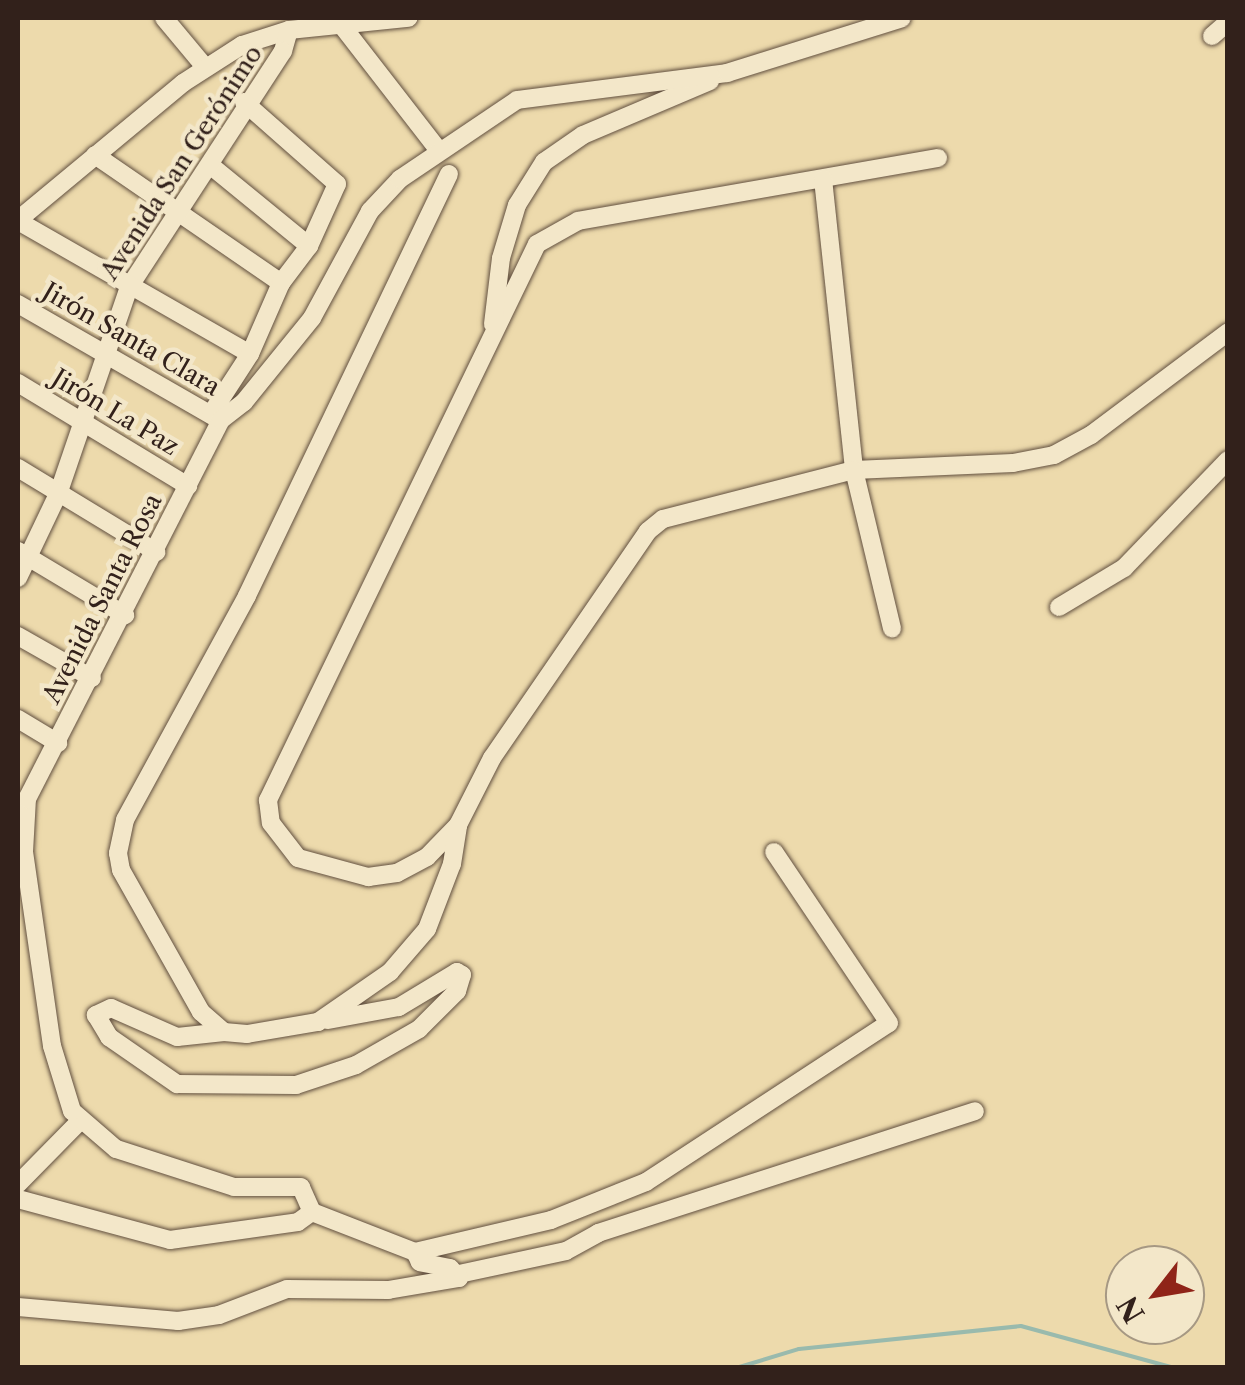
<!DOCTYPE html>
<meta charset="utf-8">
<style>
body{margin:0}
#map{position:relative;width:1245px;height:1385px;overflow:hidden;background:#eddaac;font-family:"Libre Caslon Text",serif}
div>[style]{position:absolute}
.stream>*{height:4px;margin:-2px;padding:0 2px;transform-origin:2px;border-radius:2px;background:#99baad}
.roads{filter:drop-shadow(0 0 2px #614f3f) drop-shadow(0 0 2px #614f3f)}
.minor>*{height:18px;margin:-9px;padding:0 9px;transform-origin:9px;border-radius:9px;background:#f3e7c9}
span{translate:-50% -50%;white-space:nowrap;text-align:center;line-height:1.15;-webkit-text-stroke:9px #f3e7c9;paint-order:stroke}
.street-label{font-size:25px;color:#32211b}
.frame{position:absolute;inset:0;border:20px solid #32211b;pointer-events:none}
.north{position:absolute;left:1105px;top:1245px;width:100px;height:100px;box-sizing:border-box;background:#f3e7c9;border:2px solid #a69883;border-radius:50%;rotate:239deg;font-size:28px;font-weight:700;line-height:40px;text-align:center;color:#32211b}
.north::after{content:'';display:block;margin:auto;width:35px;height:45px;background:#8f2418;clip-path:polygon(50% 0,100% 100%,50% 72%,0 100%)}
</style>
<div id="map">
<div class="stream">
<div style="left:736px;top:1368px;width:66px;rotate:-16.8deg"></div>
<div style="left:799px;top:1349px;width:223px;rotate:-5.9deg"></div>
<div style="left:1021px;top:1326px;width:160px;rotate:15.3deg"></div>
</div>
<div class="roads">
<div class="minor">
<div style="left:164px;top:18px;width:64px;rotate:50.1deg"></div>
<div style="left:336px;top:18px;width:168px;rotate:52.2deg"></div>
<div style="left:289px;top:30px;width:120px;rotate:-5.8deg"></div>
<div style="left:1212px;top:36px;width:21px;rotate:-41deg"></div>
<div style="left:95px;top:155px;width:226px;rotate:34.5deg"></div>
<div style="left:938px;top:158px;width:365px;rotate:170.1deg"></div>
<div style="left:578px;top:221px;width:47px;rotate:150.7deg"></div>
<div style="left:537px;top:244px;width:618px;rotate:115.82deg"></div>
<div style="left:268px;top:800px;width:23px;rotate:83deg"></div>
<div style="left:271px;top:823px;width:44px;rotate:52.4deg"></div>
<div style="left:298px;top:858px;width:73px;rotate:15.2deg"></div>
<div style="left:368px;top:877px;width:29px;rotate:-8deg"></div>
<div style="left:397px;top:873px;width:34px;rotate:-28deg"></div>
<div style="left:427px;top:857px;width:45px;rotate:-45.9deg"></div>
<div style="left:458px;top:825px;width:75px;rotate:-63.1deg"></div>
<div style="left:492px;top:758px;width:275px;rotate:-55.5deg"></div>
<div style="left:648px;top:531px;width:19px;rotate:-39deg"></div>
<div style="left:663px;top:519px;width:197px;rotate:-14.4deg"></div>
<div style="left:854px;top:470px;width:159px;rotate:-2.5deg"></div>
<div style="left:1013px;top:463px;width:42px;rotate:-11deg"></div>
<div style="left:1054px;top:455px;width:42px;rotate:-28.4deg"></div>
<div style="left:1091px;top:435px;width:171px;rotate:-36.9deg"></div>
<div style="left:210px;top:165px;width:128px;rotate:39.3deg"></div>
<div style="left:449px;top:174px;width:468px;rotate:115.6deg"></div>
<div style="left:247px;top:596px;width:255px;rotate:118.6deg"></div>
<div style="left:125px;top:820px;width:34px;rotate:102deg"></div>
<div style="left:118px;top:853px;width:17px;rotate:80deg"></div>
<div style="left:121px;top:870px;width:163px;rotate:60.6deg"></div>
<div style="left:201px;top:1012px;width:30px;rotate:41deg"></div>
<div style="left:224px;top:1032px;width:23px;rotate:5deg"></div>
<div style="left:247px;top:1034px;width:72px;rotate:-9.6deg"></div>
<div style="left:318px;top:1022px;width:88px;rotate:-34.8deg"></div>
<div style="left:390px;top:972px;width:57px;rotate:-49.3deg"></div>
<div style="left:427px;top:929px;width:70px;rotate:-69deg"></div>
<div style="left:452px;top:864px;width:39px;rotate:-81deg"></div>
<div style="left:823px;top:179px;width:293px;rotate:83.9deg"></div>
<div style="left:854px;top:470px;width:163px;rotate:76.5deg"></div>
<div style="left:18px;top:220px;width:214px;rotate:-39.7deg"></div>
<div style="left:183px;top:83px;width:70px;rotate:-32.8deg"></div>
<div style="left:242px;top:45px;width:49px;rotate:-17.7deg"></div>
<div style="left:289px;top:30px;width:22px;rotate:106deg"></div>
<div style="left:283px;top:51px;width:282px;rotate:123.1deg"></div>
<div style="left:129px;top:287px;width:219px;rotate:108.9deg"></div>
<div style="left:58px;top:494px;width:93px;rotate:115.5deg"></div>
<div style="left:18px;top:221px;width:267px;rotate:29.8deg"></div>
<div style="left:18px;top:304px;width:233px;rotate:29.9deg"></div>
<div style="left:493px;top:324px;width:66px;rotate:-83.1deg"></div>
<div style="left:501px;top:258px;width:55px;rotate:-73.2deg"></div>
<div style="left:517px;top:205px;width:51px;rotate:-57.9deg"></div>
<div style="left:544px;top:162px;width:47px;rotate:-34.7deg"></div>
<div style="left:583px;top:135px;width:138px;rotate:-23deg"></div>
<div style="left:18px;top:383px;width:199px;rotate:31.2deg"></div>
<div style="left:211px;top:414px;width:72px;rotate:-57deg"></div>
<div style="left:250px;top:354px;width:77px;rotate:-66.4deg"></div>
<div style="left:281px;top:283px;width:46px;rotate:-52.9deg"></div>
<div style="left:309px;top:246px;width:68px;rotate:-65.7deg"></div>
<div style="left:337px;top:184px;width:124px;rotate:-138.6deg"></div>
<div style="left:18px;top:468px;width:162px;rotate:31.3deg"></div>
<div style="left:18px;top:551px;width:125px;rotate:30.9deg"></div>
<div style="left:1059px;top:607px;width:76px;rotate:-31deg"></div>
<div style="left:1124px;top:568px;width:150px;rotate:-46.1deg"></div>
<div style="left:18px;top:636px;width:85px;rotate:29.6deg"></div>
<div style="left:18px;top:719px;width:47px;rotate:31deg"></div>
<div style="left:224px;top:1032px;width:47px;rotate:173.9deg"></div>
<div style="left:177px;top:1037px;width:72px;rotate:-156.3deg"></div>
<div style="left:111px;top:1008px;width:17px;rotate:155deg"></div>
<div style="left:96px;top:1015px;width:26px;rotate:59deg"></div>
<div style="left:109px;top:1037px;width:83px;rotate:34.7deg"></div>
<div style="left:177px;top:1084px;width:119px;rotate:0.5deg"></div>
<div style="left:296px;top:1085px;width:63px;rotate:-18.4deg"></div>
<div style="left:356px;top:1065px;width:73px;rotate:-29.7deg"></div>
<div style="left:419px;top:1029px;width:54px;rotate:-45deg"></div>
<div style="left:457px;top:991px;width:17px;rotate:-73deg"></div>
<div style="left:462px;top:975px;width:6px;rotate:-149deg"></div>
<div style="left:457px;top:972px;width:68px;rotate:148.9deg"></div>
<div style="left:399px;top:1007px;width:72px;rotate:169.6deg"></div>
<div style="left:18px;top:1184px;width:88px;rotate:-45.5deg"></div>
<div style="left:18px;top:1199px;width:157px;rotate:15.1deg"></div>
<div style="left:170px;top:1240px;width:129px;rotate:-8deg"></div>
<div style="left:298px;top:1222px;width:17px;rotate:-36deg"></div>
<div style="left:312px;top:1212px;width:27px;rotate:-114deg"></div>
<div style="left:301px;top:1187px;width:67px;rotate:180deg"></div>
<div style="left:234px;top:1187px;width:124px;rotate:-162.1deg"></div>
<div style="left:116px;top:1149px;width:58px;rotate:-139.2deg"></div>
<div style="left:72px;top:1111px;width:68px;rotate:-107.1deg"></div>
<div style="left:52px;top:1046px;width:196px;rotate:-98.2deg"></div>
<div style="left:24px;top:852px;width:53px;rotate:-86.8deg"></div>
<div style="left:27px;top:799px;width:426px;rotate:-62.9deg"></div>
<div style="left:221px;top:420px;width:29px;rotate:-38deg"></div>
<div style="left:244px;top:402px;width:108px;rotate:-51deg"></div>
<div style="left:312px;top:318px;width:122px;rotate:-61.5deg"></div>
<div style="left:370px;top:211px;width:44px;rotate:-46.8deg"></div>
<div style="left:400px;top:179px;width:141px;rotate:-34deg"></div>
<div style="left:517px;top:100px;width:212px;rotate:-7.3deg"></div>
<div style="left:727px;top:73px;width:183px;rotate:-17.4deg"></div>
<div style="left:312px;top:1212px;width:110px;rotate:21.2deg"></div>
<div style="left:415px;top:1252px;width:140px;rotate:-13.2deg"></div>
<div style="left:551px;top:1220px;width:102px;rotate:-21.8deg"></div>
<div style="left:646px;top:1182px;width:290px;rotate:-33.2deg"></div>
<div style="left:889px;top:1023px;width:206px;rotate:-123.9deg"></div>
<div style="left:459px;top:1274px;width:109px;rotate:-12.1deg"></div>
<div style="left:566px;top:1251px;width:37px;rotate:-29deg"></div>
<div style="left:598px;top:1233px;width:396px;rotate:-17.9deg"></div>
<div style="left:18px;top:1307px;width:161px;rotate:5deg"></div>
<div style="left:178px;top:1321px;width:41px;rotate:-8.3deg"></div>
<div style="left:219px;top:1315px;width:73px;rotate:-20.9deg"></div>
<div style="left:287px;top:1289px;width:101px;rotate:0.6deg"></div>
<div style="left:388px;top:1290px;width:72px;rotate:-9.6deg"></div>
<div style="left:459px;top:1278px;width:13px;rotate:-132deg"></div>
<div style="left:450px;top:1268px;width:31px;rotate:-169deg"></div>
<div style="left:420px;top:1262px;width:11px;rotate:-117deg"></div>
</div>
</div>
<div class="street-label">
<span style="left:182px;top:163px;rotate:-57deg">Avenida San Gerónimo</span>
<span style="left:131px;top:340px;rotate:30deg">Jirón Santa Clara</span>
<span style="left:115px;top:413px;rotate:31deg">Jirón La Paz</span>
<span style="left:103px;top:599px;rotate:-63deg">Avenida Santa Rosa</span>
</div>
<div class="frame"></div>
<div class="north">N</div>
</div>
